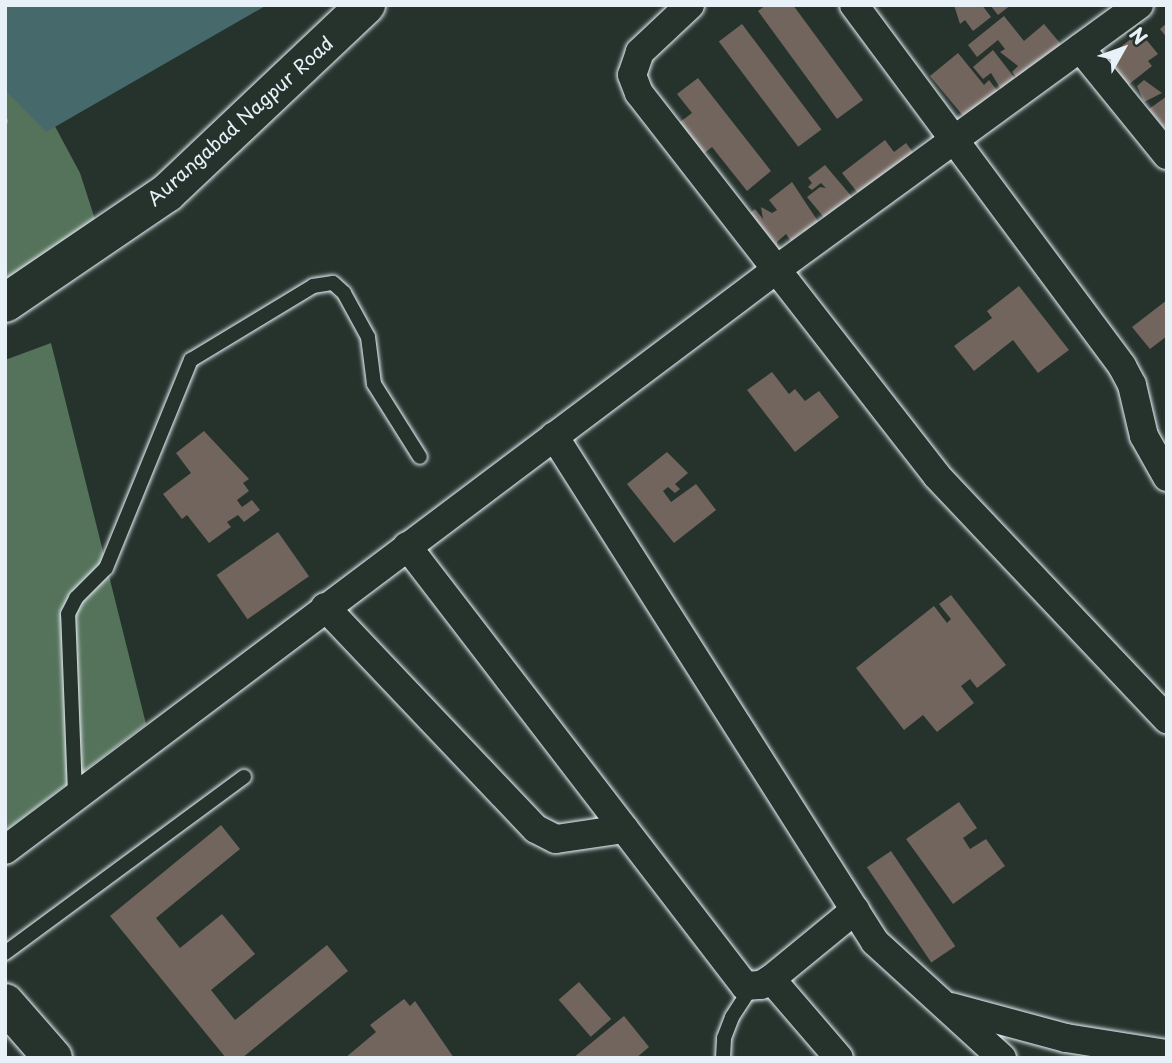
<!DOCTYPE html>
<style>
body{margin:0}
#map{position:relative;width:1172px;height:1063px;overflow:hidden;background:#26332d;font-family:"Playpen Sans",sans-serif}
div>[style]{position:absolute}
.green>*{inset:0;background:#55725a}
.water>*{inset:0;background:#466a6c}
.building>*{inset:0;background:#71655e;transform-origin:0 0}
.path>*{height:4.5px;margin-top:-2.25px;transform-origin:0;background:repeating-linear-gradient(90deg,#e8f1f8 0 5px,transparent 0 10px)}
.roads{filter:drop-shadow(0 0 2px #e8f1f8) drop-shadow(0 0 2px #e8f1f8)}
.service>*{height:14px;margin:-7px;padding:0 7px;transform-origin:7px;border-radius:7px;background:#26332d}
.minor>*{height:28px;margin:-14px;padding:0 14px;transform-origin:14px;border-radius:14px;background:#26332d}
.primary>*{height:38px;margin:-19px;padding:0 19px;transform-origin:19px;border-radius:19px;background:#26332d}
.trunk>*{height:38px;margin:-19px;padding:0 19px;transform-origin:19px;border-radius:19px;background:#26332d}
span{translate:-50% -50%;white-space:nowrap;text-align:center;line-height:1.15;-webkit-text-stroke:7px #26332d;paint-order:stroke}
.street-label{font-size:19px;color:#e8f1f8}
.frame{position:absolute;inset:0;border:7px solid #e8f1f8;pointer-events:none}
.north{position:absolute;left:1088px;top:14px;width:70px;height:70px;-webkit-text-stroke:5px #26332d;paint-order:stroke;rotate:50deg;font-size:19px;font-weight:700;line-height:28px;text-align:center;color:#e8f1f8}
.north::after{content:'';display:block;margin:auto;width:24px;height:32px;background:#e8f1f8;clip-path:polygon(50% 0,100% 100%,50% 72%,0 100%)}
</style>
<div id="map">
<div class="green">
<div style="clip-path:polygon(5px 33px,80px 173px,101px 238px,5px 285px)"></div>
<div style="clip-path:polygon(51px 343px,146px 724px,5px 831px,5px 360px)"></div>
</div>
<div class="water">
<div style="clip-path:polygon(5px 5px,267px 5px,46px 132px,5px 90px)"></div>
</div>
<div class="building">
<div style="clip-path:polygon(766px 5px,793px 5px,863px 100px,837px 119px,758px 11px)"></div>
<div style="clip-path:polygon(954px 5px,982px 5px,991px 17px,973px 31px,965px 20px,960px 24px)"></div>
<div style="clip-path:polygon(990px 5px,1011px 5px,998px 15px)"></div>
<div style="clip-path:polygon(1004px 16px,1024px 41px,1044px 24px,1065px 49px,1021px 83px,1012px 72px,1018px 66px,1000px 52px,1005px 49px,998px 40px,977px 57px,968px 45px)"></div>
<div style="clip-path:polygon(1167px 23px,1167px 38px,1160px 29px)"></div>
<div style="left:742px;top:24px;width:132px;height:29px;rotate:53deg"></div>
<div style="clip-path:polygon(1140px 32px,1158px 54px,1148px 61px,1152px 66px,1128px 85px,1106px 58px)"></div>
<div style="clip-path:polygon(993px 50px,1021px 86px,1002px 91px,991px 73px,983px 79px,973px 67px)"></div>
<div style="clip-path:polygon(958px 53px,984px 85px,989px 80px,999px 93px,969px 123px,930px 76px)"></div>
<div style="clip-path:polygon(698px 78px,771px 171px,747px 191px,712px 147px,697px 159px,672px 128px,692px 113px,677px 94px)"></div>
<div style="clip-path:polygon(1144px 80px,1162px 93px,1144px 102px,1137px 86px)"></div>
<div style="clip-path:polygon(1167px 96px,1167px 126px,1164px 128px,1149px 109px)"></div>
<div style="clip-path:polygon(885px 140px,894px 152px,906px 143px,915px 155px,861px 197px,842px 173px)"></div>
<div style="clip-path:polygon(825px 165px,858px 204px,831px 226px,807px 197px,820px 187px,826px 188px,821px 183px,812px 190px,808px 187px,812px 183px,808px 178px)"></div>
<div style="clip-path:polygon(792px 182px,823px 229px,810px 239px,803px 231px,791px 241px,786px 234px,777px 242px,778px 248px,750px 213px,755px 209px,763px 219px,761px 207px,772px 213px,777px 210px,769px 200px)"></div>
<div style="clip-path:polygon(1019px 286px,1069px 350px,1038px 373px,1013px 340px,974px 371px,954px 346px,992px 318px,987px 311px)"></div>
<div style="clip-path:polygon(1167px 300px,1167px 336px,1150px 349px,1132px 327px)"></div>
<div style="clip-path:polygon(772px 372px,789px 394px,795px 389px,805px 401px,819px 391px,839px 417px,795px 452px,747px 390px)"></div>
<div style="clip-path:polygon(204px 431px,249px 479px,243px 483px,249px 491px,237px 500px,242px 507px,252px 500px,260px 510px,244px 522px,238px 515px,227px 522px,231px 527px,209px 543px,187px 515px,182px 519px,163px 494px,191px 473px,176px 453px)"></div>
<div style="clip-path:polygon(667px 452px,688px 473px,675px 484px,680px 489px,675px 493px,668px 487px,663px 491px,671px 502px,696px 484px,716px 510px,674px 543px,627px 484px)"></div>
<div style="left:278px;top:532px;width:54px;height:75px;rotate:55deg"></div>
<div style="clip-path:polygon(951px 595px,1006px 665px,977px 688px,970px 679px,961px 686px,974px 703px,937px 732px,923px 715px,904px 730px,856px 668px,934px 606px,947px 623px,951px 619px,939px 604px)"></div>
<div style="clip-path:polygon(959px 802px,977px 828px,963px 838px,970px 849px,986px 839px,1005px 866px,953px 904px,906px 839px)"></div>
<div style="clip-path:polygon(221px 825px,240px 849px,156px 918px,180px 948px,222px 914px,255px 954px,211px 990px,235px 1020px,327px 945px,348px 971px,242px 1058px,226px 1058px,110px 916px)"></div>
<div style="left:891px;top:851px;width:115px;height:29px;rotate:56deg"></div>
<div style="left:579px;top:982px;width:49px;height:27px;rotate:49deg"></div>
<div style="clip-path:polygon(404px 999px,410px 1006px,415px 1001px,454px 1058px,345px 1058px,376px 1032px,370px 1025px)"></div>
<div style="clip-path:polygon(624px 1016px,649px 1047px,636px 1058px,573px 1058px)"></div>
</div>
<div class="path">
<div style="left:5px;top:119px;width:4px;rotate:90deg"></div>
</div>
<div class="roads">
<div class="service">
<div style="left:75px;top:793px;width:179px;rotate:-92.2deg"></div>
<div style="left:68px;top:614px;width:18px;rotate:-63deg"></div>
<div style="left:76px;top:598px;width:42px;rotate:-45deg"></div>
<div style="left:106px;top:568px;width:225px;rotate:-67.8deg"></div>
<div style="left:191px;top:360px;width:143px;rotate:-31.2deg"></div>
<div style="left:313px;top:286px;width:20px;rotate:-9deg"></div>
<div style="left:333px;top:283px;width:15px;rotate:42deg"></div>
<div style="left:344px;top:293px;width:50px;rotate:61.4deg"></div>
<div style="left:368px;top:337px;width:47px;rotate:82.7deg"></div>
<div style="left:374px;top:384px;width:86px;rotate:57.8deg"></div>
<div style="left:5px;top:953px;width:297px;rotate:-36.4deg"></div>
<div style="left:723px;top:1058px;width:20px;rotate:-87deg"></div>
<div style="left:724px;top:1038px;width:22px;rotate:-69deg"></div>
<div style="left:732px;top:1017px;width:35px;rotate:-57deg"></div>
</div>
<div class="minor">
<div style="left:690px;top:5px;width:69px;rotate:136.8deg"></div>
<div style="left:640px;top:52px;width:24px;rotate:109deg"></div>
<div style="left:632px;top:75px;width:19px;rotate:69deg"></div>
<div style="left:639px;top:93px;width:485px;rotate:52.1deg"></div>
<div style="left:937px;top:476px;width:335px;rotate:46.6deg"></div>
<div style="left:854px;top:5px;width:450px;rotate:53.4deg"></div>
<div style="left:1122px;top:366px;width:21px;rotate:62deg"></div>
<div style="left:1132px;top:385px;width:52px;rotate:76.8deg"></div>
<div style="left:1144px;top:436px;width:47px;rotate:60.7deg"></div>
<div style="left:1080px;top:48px;width:138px;rotate:50.9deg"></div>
<div style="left:554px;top:436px;width:599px;rotate:57.61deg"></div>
<div style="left:875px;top:942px;width:172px;rotate:42.4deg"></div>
<div style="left:407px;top:546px;width:555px;rotate:52.47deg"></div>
<div style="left:745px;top:986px;width:16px;rotate:-4deg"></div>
<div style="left:761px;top:985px;width:12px;rotate:-31deg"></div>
<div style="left:771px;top:979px;width:109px;rotate:-39.4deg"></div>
<div style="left:325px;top:607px;width:306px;rotate:46.5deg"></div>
<div style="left:536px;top:829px;width:22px;rotate:27deg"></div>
<div style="left:556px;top:839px;width:69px;rotate:-8.4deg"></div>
<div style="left:5px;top:850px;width:966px;rotate:-36.96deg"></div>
<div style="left:777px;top:269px;width:448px;rotate:-36.1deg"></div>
<div style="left:771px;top:979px;width:104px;rotate:49.3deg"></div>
<div style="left:951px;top:1007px;width:119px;rotate:15.1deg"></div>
<div style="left:1066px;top:1038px;width:102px;rotate:9deg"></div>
</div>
<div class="primary">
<div style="left:5px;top:1003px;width:73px;rotate:48.9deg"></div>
</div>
<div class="trunk">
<div style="left:5px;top:303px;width:196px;rotate:-34.2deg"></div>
<div style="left:167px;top:193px;width:274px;rotate:-43.4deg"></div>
</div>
</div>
<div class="street-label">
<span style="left:240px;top:121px;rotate:-42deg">Aurangabad Nagpur Road</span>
</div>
<div class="frame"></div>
<div class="north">N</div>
</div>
